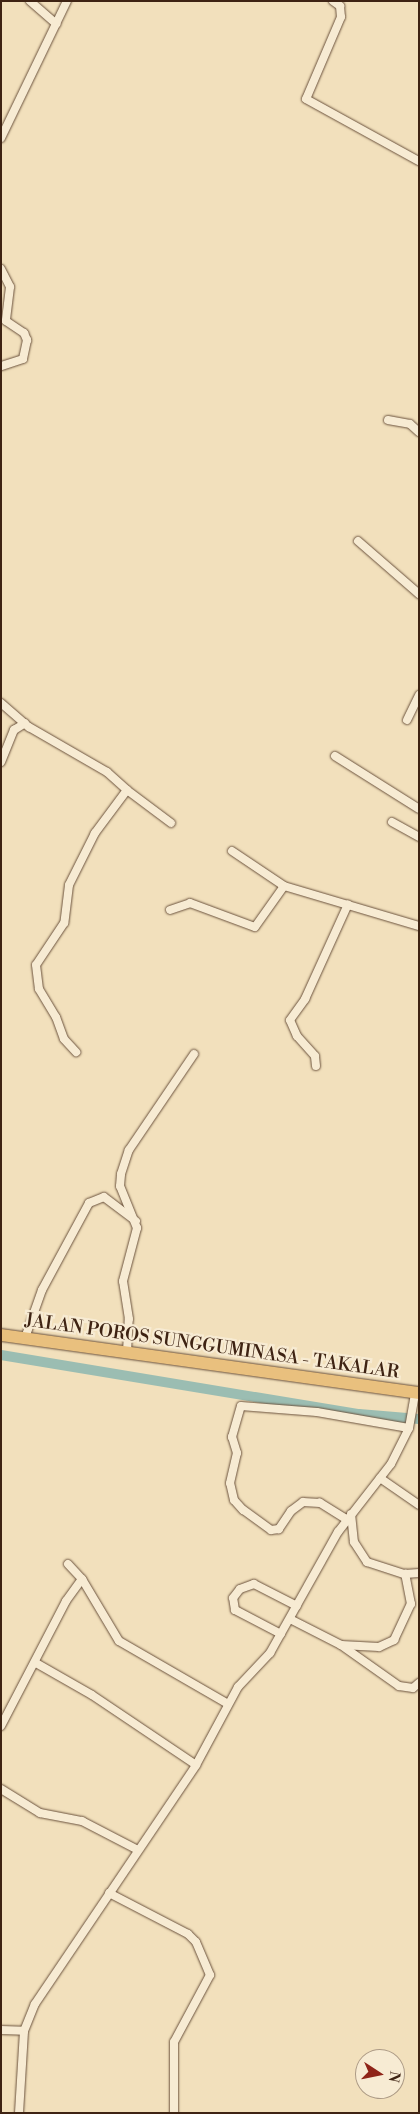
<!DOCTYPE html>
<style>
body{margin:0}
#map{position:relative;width:420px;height:2114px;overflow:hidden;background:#f2e0bc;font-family:"Libre Bodoni",serif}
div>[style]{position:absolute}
.canal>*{height:10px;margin:-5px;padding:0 5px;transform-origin:5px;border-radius:5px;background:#9bbdb2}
.roads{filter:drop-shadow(0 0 1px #6b523d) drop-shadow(0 0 1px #6b523d)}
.minor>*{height:8px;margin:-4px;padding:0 4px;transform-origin:4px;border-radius:4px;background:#f7ebd3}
.trunk>*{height:12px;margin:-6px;padding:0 6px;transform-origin:6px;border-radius:6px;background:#e9c07e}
span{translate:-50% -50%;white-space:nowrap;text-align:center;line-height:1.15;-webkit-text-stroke:4.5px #f7ebd3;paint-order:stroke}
.street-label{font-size:18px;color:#3e2313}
.frame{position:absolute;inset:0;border:2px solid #3e2313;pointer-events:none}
.north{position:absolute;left:355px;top:2049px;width:50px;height:50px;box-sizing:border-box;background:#f7ebd3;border:1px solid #ad9b86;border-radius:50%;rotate:101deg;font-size:14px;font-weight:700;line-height:20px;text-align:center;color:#3e2313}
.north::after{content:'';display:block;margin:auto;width:18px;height:22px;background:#8f2418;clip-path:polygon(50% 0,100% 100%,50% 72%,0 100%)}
</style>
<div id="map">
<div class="canal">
<div style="left:1px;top:1355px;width:363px;rotate:9.4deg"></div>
<div style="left:359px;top:1414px;width:60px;rotate:4.8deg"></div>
</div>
<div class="roads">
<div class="minor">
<div style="left:30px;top:1px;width:35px;rotate:41deg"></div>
<div style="left:333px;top:1px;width:9px;rotate:36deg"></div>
<div style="left:340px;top:6px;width:11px;rotate:85deg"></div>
<div style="left:341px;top:17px;width:89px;rotate:113.1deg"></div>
<div style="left:306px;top:99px;width:129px;rotate:28.8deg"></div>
<div style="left:1px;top:138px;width:152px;rotate:-64.3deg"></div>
<div style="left:1px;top:269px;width:20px;rotate:63deg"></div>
<div style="left:10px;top:287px;width:34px;rotate:97deg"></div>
<div style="left:6px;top:321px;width:22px;rotate:34deg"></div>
<div style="left:24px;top:333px;width:8px;rotate:67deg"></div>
<div style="left:27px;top:340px;width:19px;rotate:102deg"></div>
<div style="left:23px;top:359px;width:23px;rotate:162deg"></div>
<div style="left:388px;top:420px;width:22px;rotate:10deg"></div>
<div style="left:410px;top:424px;width:12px;rotate:42deg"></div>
<div style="left:358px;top:541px;width:81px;rotate:41deg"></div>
<div style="left:1px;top:703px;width:37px;rotate:41deg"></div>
<div style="left:29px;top:727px;width:90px;rotate:30deg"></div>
<div style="left:107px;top:772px;width:27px;rotate:42deg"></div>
<div style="left:127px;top:790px;width:54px;rotate:126.7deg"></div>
<div style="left:95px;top:833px;width:58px;rotate:116.6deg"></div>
<div style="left:69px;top:885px;width:38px;rotate:97deg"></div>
<div style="left:64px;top:923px;width:50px;rotate:123.7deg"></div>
<div style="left:36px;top:965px;width:24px;rotate:83deg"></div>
<div style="left:39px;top:989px;width:33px;rotate:59deg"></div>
<div style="left:56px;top:1017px;width:23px;rotate:70deg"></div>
<div style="left:64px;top:1039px;width:18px;rotate:47deg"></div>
<div style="left:407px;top:720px;width:28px;rotate:-64deg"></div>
<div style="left:335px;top:756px;width:99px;rotate:32.2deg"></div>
<div style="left:1px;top:762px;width:35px;rotate:-68deg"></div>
<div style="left:14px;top:730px;width:13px;rotate:-32deg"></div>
<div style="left:127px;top:790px;width:55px;rotate:36.9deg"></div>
<div style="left:392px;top:822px;width:31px;rotate:29deg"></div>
<div style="left:232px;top:851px;width:63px;rotate:33.9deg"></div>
<div style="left:170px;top:910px;width:21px;rotate:-19deg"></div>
<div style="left:190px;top:903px;width:69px;rotate:20.3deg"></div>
<div style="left:255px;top:927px;width:50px;rotate:-54.7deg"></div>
<div style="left:284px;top:886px;width:141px;rotate:16.5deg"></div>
<div style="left:316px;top:1066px;width:10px;rotate:-96deg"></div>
<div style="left:315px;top:1056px;width:27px;rotate:-132deg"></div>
<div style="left:297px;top:1036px;width:17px;rotate:-114deg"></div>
<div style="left:290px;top:1020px;width:26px;rotate:-54deg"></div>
<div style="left:305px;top:999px;width:104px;rotate:-65.6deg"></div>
<div style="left:25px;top:1338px;width:51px;rotate:-70.5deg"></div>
<div style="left:42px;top:1290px;width:99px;rotate:-61.6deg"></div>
<div style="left:89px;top:1203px;width:16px;rotate:-22deg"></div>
<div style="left:104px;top:1197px;width:40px;rotate:37deg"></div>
<div style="left:127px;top:1352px;width:33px;rotate:-87deg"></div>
<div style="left:129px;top:1319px;width:38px;rotate:-99deg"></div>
<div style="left:123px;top:1281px;width:55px;rotate:-75.2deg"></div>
<div style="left:137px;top:1228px;width:45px;rotate:-112deg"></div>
<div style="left:120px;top:1186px;width:12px;rotate:-85deg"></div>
<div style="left:121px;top:1174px;width:25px;rotate:-72deg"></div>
<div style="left:129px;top:1150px;width:116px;rotate:-55.9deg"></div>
<div style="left:380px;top:1478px;width:47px;rotate:34.7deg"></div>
<div style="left:351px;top:1514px;width:28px;rotate:84deg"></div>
<div style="left:354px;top:1542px;width:24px;rotate:57deg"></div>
<div style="left:367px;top:1562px;width:40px;rotate:18deg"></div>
<div style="left:405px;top:1574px;width:14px;rotate:-4deg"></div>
<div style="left:346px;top:1519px;width:31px;rotate:-148deg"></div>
<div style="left:320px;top:1503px;width:17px;rotate:-177deg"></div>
<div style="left:303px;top:1502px;width:15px;rotate:143deg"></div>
<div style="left:291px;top:1511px;width:22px;rotate:124deg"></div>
<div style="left:279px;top:1529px;width:8px;rotate:173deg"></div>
<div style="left:271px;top:1530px;width:34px;rotate:-144deg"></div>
<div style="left:243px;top:1510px;width:13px;rotate:-132deg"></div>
<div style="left:234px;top:1500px;width:17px;rotate:-103deg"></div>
<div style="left:230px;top:1483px;width:31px;rotate:-77deg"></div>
<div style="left:237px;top:1453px;width:17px;rotate:-107deg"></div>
<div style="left:232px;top:1437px;width:32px;rotate:-74deg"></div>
<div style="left:241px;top:1406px;width:76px;rotate:4.5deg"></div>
<div style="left:317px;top:1412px;width:93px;rotate:9.9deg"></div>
<div style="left:68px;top:1564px;width:21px;rotate:47deg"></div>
<div style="left:290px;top:1619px;width:57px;rotate:27deg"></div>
<div style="left:341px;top:1645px;width:71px;rotate:35.3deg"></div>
<div style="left:399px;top:1686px;width:14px;rotate:8deg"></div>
<div style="left:413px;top:1688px;width:8px;rotate:-40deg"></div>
<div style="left:281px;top:1634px;width:52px;rotate:-152.4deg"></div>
<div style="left:235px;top:1610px;width:12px;rotate:-99deg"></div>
<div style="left:233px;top:1598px;width:11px;rotate:-52deg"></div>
<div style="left:240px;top:1589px;width:15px;rotate:-20deg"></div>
<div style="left:254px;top:1584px;width:48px;rotate:27.1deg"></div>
<div style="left:341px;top:1645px;width:38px;rotate:3deg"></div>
<div style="left:379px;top:1647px;width:17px;rotate:-25deg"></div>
<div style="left:394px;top:1640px;width:40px;rotate:-65deg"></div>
<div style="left:411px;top:1604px;width:31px;rotate:-101deg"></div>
<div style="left:36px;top:1663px;width:64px;rotate:29.7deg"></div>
<div style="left:92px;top:1695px;width:125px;rotate:33.9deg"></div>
<div style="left:1px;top:1726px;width:141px;rotate:-62.5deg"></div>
<div style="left:66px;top:1601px;width:27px;rotate:-54deg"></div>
<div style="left:82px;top:1579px;width:72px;rotate:59.2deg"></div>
<div style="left:119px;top:1641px;width:126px;rotate:30deg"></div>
<div style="left:1px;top:1789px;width:46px;rotate:31.6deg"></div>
<div style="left:40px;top:1813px;width:43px;rotate:10.8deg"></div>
<div style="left:82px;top:1821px;width:63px;rotate:27.4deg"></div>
<div style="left:109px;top:1893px;width:89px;rotate:27.4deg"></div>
<div style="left:188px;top:1934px;width:11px;rotate:45deg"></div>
<div style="left:196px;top:1942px;width:36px;rotate:67deg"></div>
<div style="left:210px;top:1975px;width:76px;rotate:118.2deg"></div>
<div style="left:174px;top:2042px;width:71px;rotate:90deg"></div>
<div style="left:1px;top:2030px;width:23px;rotate:2deg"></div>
<div style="left:19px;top:2113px;width:82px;rotate:-86.5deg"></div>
<div style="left:24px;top:2031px;width:29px;rotate:-68deg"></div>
<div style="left:35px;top:2004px;width:288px;rotate:-56deg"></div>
<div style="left:196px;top:1765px;width:89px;rotate:-61.7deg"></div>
<div style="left:238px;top:1687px;width:47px;rotate:-46.7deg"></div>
<div style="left:270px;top:1653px;width:139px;rotate:-60.7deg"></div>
<div style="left:338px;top:1532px;width:86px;rotate:-52.1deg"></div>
<div style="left:391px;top:1464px;width:40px;rotate:-63.4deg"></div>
<div style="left:409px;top:1428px;width:36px;rotate:-80deg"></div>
</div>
<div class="trunk">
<div style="left:1px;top:1335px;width:422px;rotate:7.9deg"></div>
</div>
</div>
<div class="street-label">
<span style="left:212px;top:1347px;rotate:8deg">JALAN POROS SUNGGUMINASA - TAKALAR</span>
</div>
<div class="frame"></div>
<div class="north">N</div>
</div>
